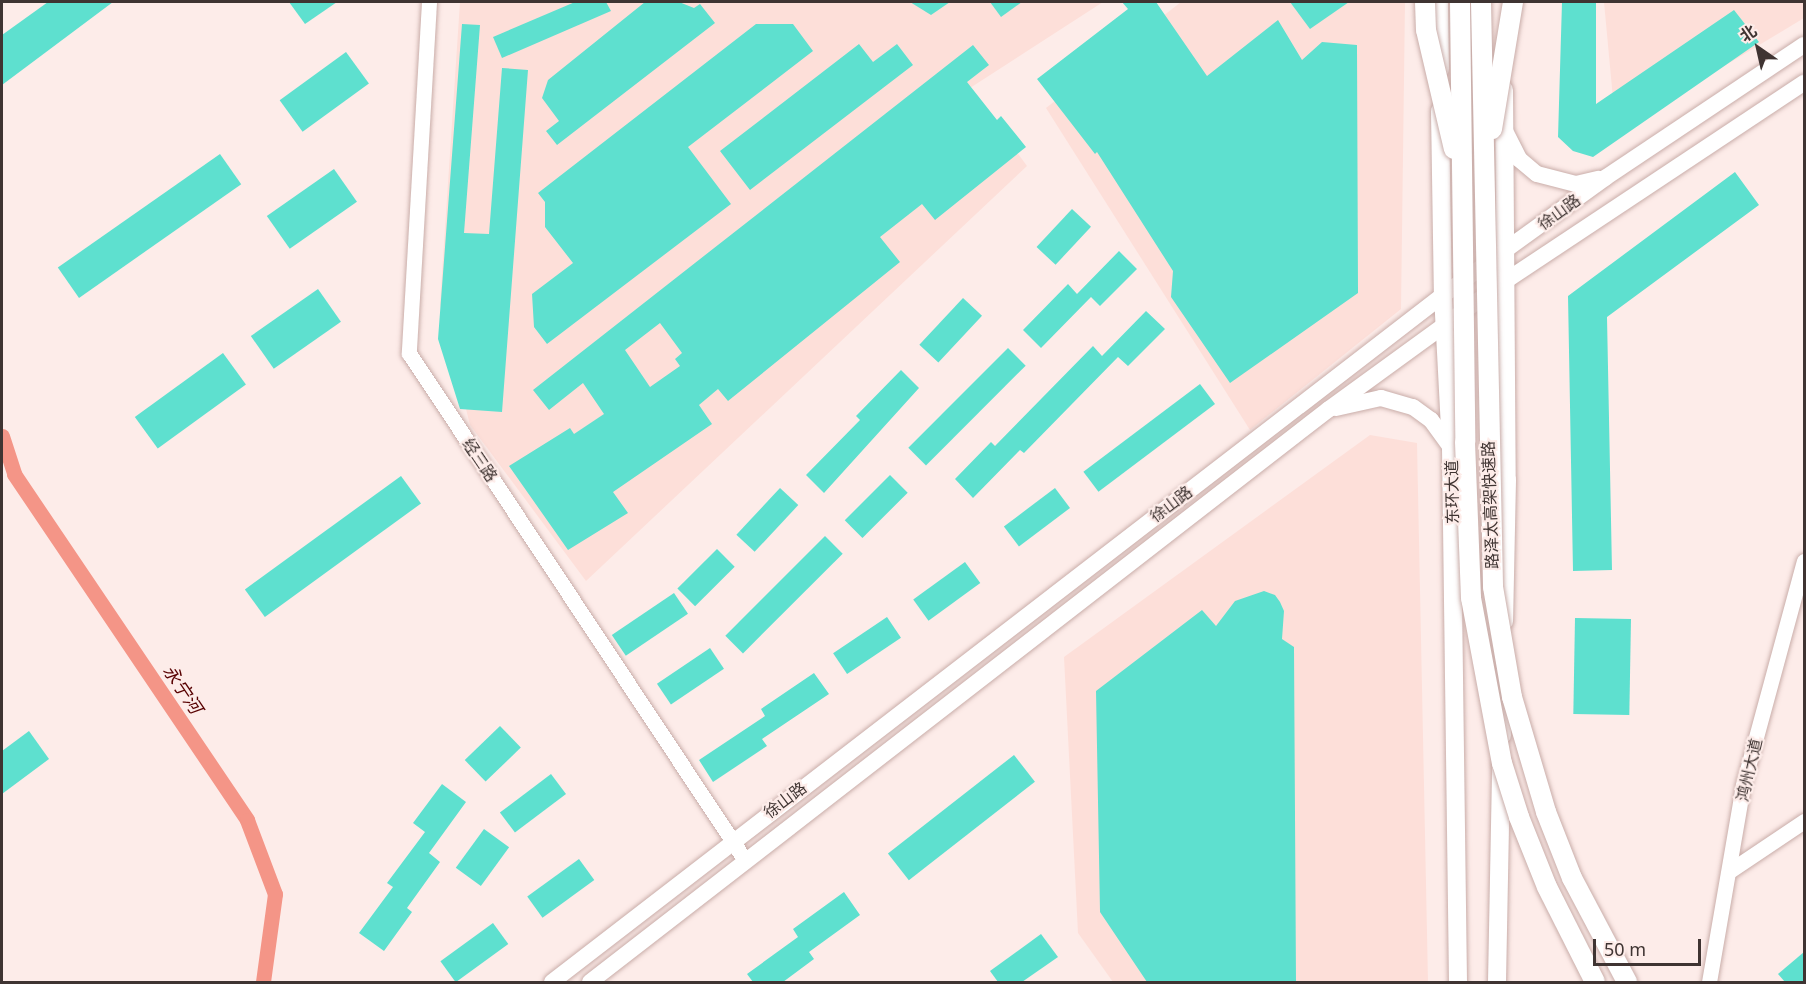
<!DOCTYPE html>
<meta charset="utf-8">
<style>
body{margin:0}
#map{position:relative;width:1806px;height:984px;overflow:hidden;background:#fdece9;font-family:"Noto Sans","Noto Sans SC",sans-serif}
div>[style]{position:absolute}
.built>*{inset:0;background:#fddfd9}
.canal>*{height:15px;margin:-7.5px;padding:0 7.5px;transform-origin:7.5px;border-radius:7.5px;background:#f49587}
.building>*{inset:0;background:#5ee0cf;transform-origin:0 0}
.roads{filter:drop-shadow(0 0 2px #c9ada9) drop-shadow(0 0 2px #c9ada9)}
.tertiary>*{height:15px;margin:-7.5px;padding:0 7.5px;transform-origin:7.5px;border-radius:7.5px;background:#fff}
.secondary>*{height:16px;margin:-8px;padding:0 8px;transform-origin:8px;border-radius:8px;background:#fff}
.primary>*{height:18px;margin:-9px;padding:0 9px;transform-origin:9px;border-radius:9px;background:#fff}
.bridges{filter:drop-shadow(0 0 2px #c9ada9) drop-shadow(0 0 2px #c9ada9)}
.trunk-bridge>*{height:20px;margin:-10px;padding:0 10px;transform-origin:10px;border-radius:10px;background:#fff}
span{translate:-50% -50%;white-space:nowrap;text-align:center;line-height:1.15;-webkit-text-stroke:4.5px #fdece9;paint-order:stroke}
.street-label{font-size:16px;color:#3f3432}
.water-label{font-size:18px;color:#580101;font-style:italic}
.frame{position:absolute;inset:0;border:3px solid #3f3432;pointer-events:none}
.north{position:absolute;left:1728px;top:18px;width:60px;height:60px;-webkit-text-stroke:4px #fdece9;paint-order:stroke;rotate:326deg;font-size:16px;font-weight:700;line-height:24px;text-align:center;color:#3f3432}
.north::after{content:'';display:block;margin:auto;width:21px;height:27px;background:#3f3432;clip-path:polygon(50% 0,100% 100%,50% 72%,0 100%)}
.scale{position:absolute;left:1593px;top:939px;width:108px;height:27px;box-sizing:border-box;border:3px solid #3f3432;border-top:0;padding-left:8px;font-size:18px;line-height:21px;white-space:nowrap;color:#3f3432;-webkit-text-stroke:4px #fdece9;paint-order:stroke}
</style>
<div id="map">
<div class="built">
<div style="clip-path:polygon(460px 2px,1103px 2px,970px 88px,1027px 166px,586px 581px,470px 425px,440px 304px)"></div>
<div style="clip-path:polygon(1181px 2px,1405px 2px,1401px 309px,1250px 430px,1046px 108px)"></div>
<div style="clip-path:polygon(1604px 2px,1804px 2px,1804px 18px,1616px 131px)"></div>
<div style="clip-path:polygon(1370px 435px,1417px 443px,1428px 982px,1113px 982px,1078px 933px,1064px 657px)"></div>
</div>
<div class="canal">
<div style="left:2px;top:436px;width:40px;rotate:72deg"></div>
<div style="left:14px;top:474px;width:417px;rotate:56deg"></div>
<div style="left:247px;top:820px;width:79px;rotate:69.3deg"></div>
<div style="left:275px;top:894px;width:89px;rotate:97.8deg"></div>
</div>
<div class="building">
<div style="clip-path:polygon(48px 2px,113px 2px,2px 85px,2px 35px)"></div>
<div style="clip-path:polygon(289px 2px,337px 2px,305px 24px)"></div>
<div style="clip-path:polygon(575px 2px,606px 2px,611px 11px,502px 58px,493px 37px)"></div>
<div style="clip-path:polygon(645px 2px,679px 2px,694px 8px,700px 4px,715px 23px,557px 145px,546px 131px,559px 121px,542px 98px,548px 80px)"></div>
<div style="clip-path:polygon(910px 2px,950px 2px,931px 15px)"></div>
<div style="clip-path:polygon(990px 2px,1022px 2px,1001px 17px)"></div>
<div style="clip-path:polygon(1122px 2px,1156px 2px,1207px 76px,1278px 20px,1302px 60px,1322px 42px,1357px 45px,1358px 293px,1230px 383px,1171px 297px,1173px 271px,1097px 152px,1095px 154px,1037px 79px,1128px 9px)"></div>
<div style="clip-path:polygon(1290px 2px,1349px 2px,1310px 29px)"></div>
<div style="clip-path:polygon(1562px 2px,1596px 2px,1596px 104px,1734px 10px,1759px 42px,1593px 157px,1573px 151px,1558px 137px)"></div>
<div style="clip-path:polygon(462px 24px,480px 25px,464px 233px,489px 234px,502px 68px,528px 70px,502px 412px,460px 409px,438px 339px)"></div>
<div style="clip-path:polygon(756px 24px,793px 24px,813px 51px,688px 147px,731px 204px,547px 344px,534px 327px,532px 294px,573px 263px,545px 227px,545px 202px,538px 193px)"></div>
<div style="clip-path:polygon(859px 44px,873px 62px,897px 44px,913px 65px,750px 190px,720px 151px)"></div>
<div style="clip-path:polygon(evenodd,973px 45px,989px 65px,967px 82px,997px 120px,1001px 116px,1026px 147px,935px 220px,922px 204px,880px 237px,900px 262px,728px 401px,718px 389px,699px 405px,712px 424px,613px 492px,628px 513px,568px 550px,509px 466px,570px 428px,574px 434px,604px 414px,583px 383px,549px 410px,533px 390px,973px 45px,660px 323px,682px 353px,675px 359px,680px 366px,650px 387px,625px 350px,660px 323px)"></div>
<div style="left:346px;top:52px;width:39px;height:82px;rotate:54deg"></div>
<div style="left:220px;top:154px;width:37px;height:198px;rotate:55deg"></div>
<div style="left:334px;top:169px;width:40px;height:82px;rotate:55deg"></div>
<div style="clip-path:polygon(1735px 172px,1759px 205px,1607px 317px,1612px 570px,1573px 571px,1568px 296px)"></div>
<div style="left:1072px;top:209px;width:26px;height:52px;rotate:43deg"></div>
<div style="clip-path:polygon(1119px 251px,1137px 269px,1100px 306px,1091px 297px,1041px 348px,1023px 330px,1068px 284px,1077px 294px)"></div>
<div style="left:318px;top:289px;width:40px;height:82px;rotate:55deg"></div>
<div style="left:963px;top:298px;width:26px;height:64px;rotate:43deg"></div>
<div style="clip-path:polygon(1146px 311px,1165px 329px,1128px 366px,1118px 357px,1024px 453px,1020px 450px,973px 498px,955px 479px,991px 442px,995px 446px,1093px 346px,1102px 356px)"></div>
<div style="left:1008px;top:348px;width:25px;height:141px;rotate:45deg"></div>
<div style="left:223px;top:353px;width:39px;height:109px;rotate:54deg"></div>
<div style="clip-path:polygon(901px 370px,919px 388px,824px 493px,806px 475px,860px 420px,856px 416px)"></div>
<div style="left:1200px;top:384px;width:25px;height:146px;rotate:53deg"></div>
<div style="left:890px;top:475px;width:25px;height:64px;rotate:45deg"></div>
<div style="left:401px;top:476px;width:34px;height:193px;rotate:54deg"></div>
<div style="left:780px;top:488px;width:25px;height:64px;rotate:43deg"></div>
<div style="left:1055px;top:488px;width:25px;height:64px;rotate:53deg"></div>
<div style="left:825px;top:536px;width:25px;height:141px;rotate:45deg"></div>
<div style="left:717px;top:549px;width:25px;height:56px;rotate:45deg"></div>
<div style="left:965px;top:562px;width:26px;height:64px;rotate:54deg"></div>
<div style="clip-path:polygon(1264px 591px,1275px 595px,1280px 602px,1284px 611px,1282px 639px,1294px 647px,1296px 982px,1147px 982px,1100px 912px,1096px 691px,1202px 610px,1216px 626px,1235px 601px)"></div>
<div style="left:674px;top:593px;width:25px;height:75px;rotate:56deg"></div>
<div style="left:887px;top:617px;width:25px;height:65px;rotate:56deg"></div>
<div style="left:1575px;top:618px;width:56px;height:96px;rotate:1deg"></div>
<div style="left:710px;top:648px;width:25px;height:64px;rotate:56deg"></div>
<div style="clip-path:polygon(814px 673px,829px 694px,762px 739px,767px 746px,713px 782px,699px 760px,765px 716px,761px 709px)"></div>
<div style="left:500px;top:726px;width:30px;height:49px;rotate:46deg"></div>
<div style="clip-path:polygon(29px 731px,49px 759px,2px 794px,2px 751px)"></div>
<div style="left:1014px;top:755px;width:34px;height:160px;rotate:52deg"></div>
<div style="left:551px;top:774px;width:25px;height:64px;rotate:53deg"></div>
<div style="clip-path:polygon(442px 784px,466px 802px,429px 853px,440px 862px,407px 908px,412px 912px,384px 951px,359px 933px,393px 887px,387px 883px,425px 832px,413px 823px)"></div>
<div style="left:484px;top:829px;width:31px;height:48px;rotate:36deg"></div>
<div style="left:579px;top:859px;width:26px;height:64px;rotate:54deg"></div>
<div style="clip-path:polygon(844px 892px,860px 915px,809px 952px,814px 959px,783px 982px,753px 982px,747px 974px,798px 937px,793px 929px)"></div>
<div style="left:493px;top:923px;width:26px;height:65px;rotate:54deg"></div>
<div style="clip-path:polygon(1041px 934px,1058px 957px,1022px 982px,998px 982px,990px 971px)"></div>
<div style="clip-path:polygon(1804px 952px,1804px 982px,1785px 982px,1778px 974px)"></div>
</div>
<div class="roads">
<div class="tertiary">
<div style="left:429px;top:2px;width:352px;rotate:93.3deg"></div>
<div style="left:409px;top:353px;width:608px;rotate:56.47deg"></div>
<div style="left:1731px;top:870px;width:88px;rotate:-33.9deg"></div>
<div style="left:1709px;top:982px;width:200px;rotate:-80.2deg"></div>
<div style="left:1743px;top:785px;width:232px;rotate:-74.8deg"></div>
</div>
<div class="secondary">
<div style="left:1504px;top:129px;width:34px;rotate:63deg"></div>
<div style="left:1519px;top:159px;width:23px;rotate:40deg"></div>
<div style="left:1537px;top:174px;width:40px;rotate:14.4deg"></div>
<div style="left:1576px;top:184px;width:23px;rotate:-13deg"></div>
<div style="left:1336px;top:408px;width:46px;rotate:-12.5deg"></div>
<div style="left:1381px;top:398px;width:33px;rotate:16deg"></div>
<div style="left:1413px;top:407px;width:22px;rotate:36deg"></div>
<div style="left:1431px;top:420px;width:34px;rotate:54deg"></div>
<div style="left:552px;top:982px;width:1125px;rotate:-37.63deg"></div>
<div style="left:1443px;top:295px;width:200px;rotate:-35.8deg"></div>
<div style="left:1605px;top:178px;width:239px;rotate:-33.8deg"></div>
<div style="left:590px;top:982px;width:935px;rotate:-37.79deg"></div>
<div style="left:1329px;top:409px;width:216px;rotate:-36deg"></div>
<div style="left:1504px;top:282px;width:360px;rotate:-33.6deg"></div>
</div>
<div class="primary">
<div style="left:1439px;top:2px;width:67px;rotate:89.1deg"></div>
<div style="left:1504px;top:90px;width:390px;rotate:89.6deg"></div>
<div style="left:1507px;top:480px;width:141px;rotate:91.2deg"></div>
<div style="left:1440px;top:111px;width:184px;rotate:89.1deg"></div>
<div style="left:1443px;top:295px;width:153px;rotate:87deg"></div>
<div style="left:1451px;top:448px;width:534px;rotate:89.25deg"></div>
<div style="left:1502px;top:735px;width:60px;rotate:-89deg"></div>
<div style="left:1497px;top:982px;width:217px;rotate:-88.9deg"></div>
</div>
</div>
<div class="bridges">
<div class="trunk-bridge">
<div style="left:1425px;top:2px;width:28px;rotate:88deg"></div>
<div style="left:1426px;top:30px;width:122px;rotate:76.8deg"></div>
<div style="left:1460px;top:2px;width:440px;rotate:89.3deg"></div>
<div style="left:1465px;top:442px;width:156px;rotate:87.8deg"></div>
<div style="left:1471px;top:598px;width:168px;rotate:79.4deg"></div>
<div style="left:1502px;top:763px;width:57px;rotate:72.5deg"></div>
<div style="left:1519px;top:817px;width:75px;rotate:68.2deg"></div>
<div style="left:1547px;top:887px;width:106px;rotate:63.2deg"></div>
<div style="left:1481px;top:2px;width:585px;rotate:88.82deg"></div>
<div style="left:1493px;top:587px;width:112px;rotate:80.2deg"></div>
<div style="left:1512px;top:697px;width:120px;rotate:73.5deg"></div>
<div style="left:1546px;top:812px;width:71px;rotate:68.5deg"></div>
<div style="left:1572px;top:878px;width:118px;rotate:62.1deg"></div>
<div style="left:1492px;top:129px;width:129px;rotate:-80.6deg"></div>
</div>
</div>
<div class="street-label">
<span style="left:1559px;top:212px;rotate:-36deg">徐山路</span>
<span style="left:480px;top:460px;rotate:56deg">经三路</span>
<span style="left:1452px;top:492px;rotate:-91deg">东环大道</span>
<span style="left:1171px;top:504px;rotate:-37deg">徐山路</span>
<span style="left:1490px;top:505px;rotate:-92deg">路泽太高架快速路</span>
<span style="left:1749px;top:770px;rotate:-77deg">鸿州大道</span>
<span style="left:785px;top:800px;rotate:-37deg">徐山路</span>
</div>
<div class="water-label">
<span style="left:183px;top:689px;rotate:56deg">永宁河</span>
</div>
<div class="frame"></div>
<div class="north">北</div>
<div class="scale">50 m</div>
</div>
